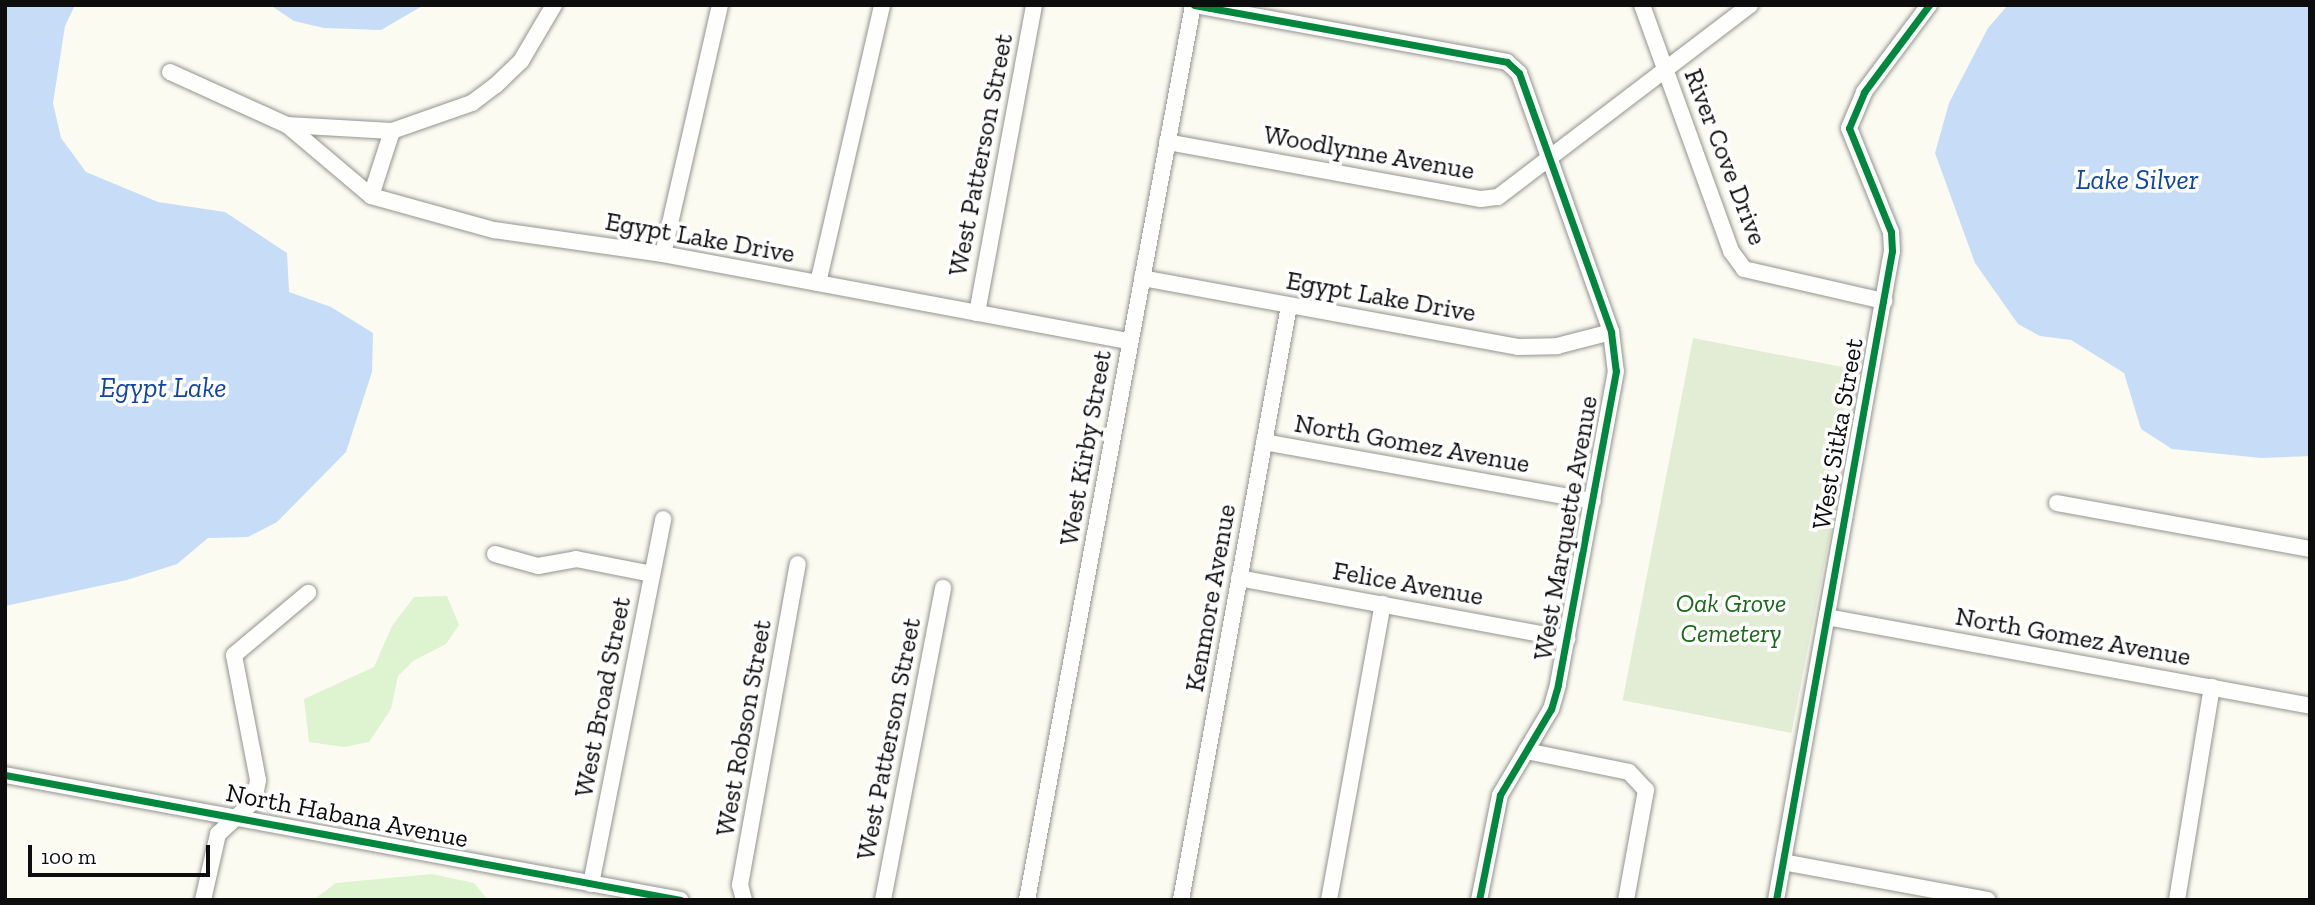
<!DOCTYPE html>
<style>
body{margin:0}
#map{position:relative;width:2315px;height:905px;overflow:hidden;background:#fbfbf2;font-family:"Zilla Slab",serif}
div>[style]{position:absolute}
.green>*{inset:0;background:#def3d0}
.cemetery>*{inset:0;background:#e3edd5;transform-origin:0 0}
.water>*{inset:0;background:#c6dcf7}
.roads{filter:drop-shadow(0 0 2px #949490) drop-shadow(0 0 2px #949490)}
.minor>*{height:16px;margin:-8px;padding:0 8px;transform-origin:8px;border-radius:8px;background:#fefefd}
.cycleway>*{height:7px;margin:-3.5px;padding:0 3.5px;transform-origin:3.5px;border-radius:3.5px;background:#00873e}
span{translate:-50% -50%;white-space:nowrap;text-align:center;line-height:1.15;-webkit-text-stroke:7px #fff;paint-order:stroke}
.street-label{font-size:26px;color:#0d0d0d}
.park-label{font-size:26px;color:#1a691a;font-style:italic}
.water-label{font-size:28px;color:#1045a6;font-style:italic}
.frame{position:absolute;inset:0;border:7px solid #0d0d0d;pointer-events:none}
.scale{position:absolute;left:28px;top:845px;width:182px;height:32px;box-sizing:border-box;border:4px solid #0d0d0d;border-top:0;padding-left:9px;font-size:21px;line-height:24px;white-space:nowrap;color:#0d0d0d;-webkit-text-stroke:5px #fff;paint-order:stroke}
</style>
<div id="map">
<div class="green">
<div style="clip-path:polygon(447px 596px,459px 625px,446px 644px,413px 661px,398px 676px,391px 709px,369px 742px,344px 747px,309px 742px,304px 699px,374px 667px,392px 626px,414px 597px)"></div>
<div style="clip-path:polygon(432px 874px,474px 883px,488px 900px,313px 900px,336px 883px)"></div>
</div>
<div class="cemetery">
<div style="left:1693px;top:338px;width:172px;height:369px;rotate:11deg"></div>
</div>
<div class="water">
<div style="clip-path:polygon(5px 5px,75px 5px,65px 26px,53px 103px,61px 138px,86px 172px,158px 202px,225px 212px,287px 253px,289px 292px,331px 307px,373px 333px,372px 372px,346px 452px,277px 522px,248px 537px,208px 538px,177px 564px,127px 580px,5px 606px)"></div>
<div style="clip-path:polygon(270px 5px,424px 5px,381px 30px,324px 28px,294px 21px)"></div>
<div style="clip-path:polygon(2008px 5px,2310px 5px,2310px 456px,2261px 458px,2172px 449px,2141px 429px,2124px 373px,2071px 340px,2040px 336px,2018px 324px,1975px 263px,1935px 153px,1949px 103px,1988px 28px)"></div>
</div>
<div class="roads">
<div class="minor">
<div style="left:1194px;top:5px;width:318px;rotate:10.3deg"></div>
<div style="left:1507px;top:62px;width:16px;rotate:43deg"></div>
<div style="left:1519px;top:73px;width:275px;rotate:70.4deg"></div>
<div style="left:1611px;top:332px;width:39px;rotate:83deg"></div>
<div style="left:1616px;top:371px;width:319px;rotate:100.5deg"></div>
<div style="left:1558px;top:685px;width:25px;rotate:106deg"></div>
<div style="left:1551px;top:709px;width:100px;rotate:120.7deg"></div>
<div style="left:1500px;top:795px;width:107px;rotate:101.3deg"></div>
<div style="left:1642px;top:5px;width:262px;rotate:70.1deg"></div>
<div style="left:1731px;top:251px;width:22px;rotate:54deg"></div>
<div style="left:1744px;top:269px;width:144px;rotate:12.9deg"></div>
<div style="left:170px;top:72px;width:128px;rotate:24.4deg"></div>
<div style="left:287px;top:125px;width:105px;rotate:3.3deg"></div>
<div style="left:287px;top:125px;width:110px;rotate:40.2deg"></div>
<div style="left:371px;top:196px;width:128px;rotate:15.5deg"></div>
<div style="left:494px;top:230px;width:171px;rotate:8.1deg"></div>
<div style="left:663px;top:254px;width:475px;rotate:10.6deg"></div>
<div style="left:1167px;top:142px;width:319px;rotate:10.3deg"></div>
<div style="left:1481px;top:199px;width:17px;rotate:-7deg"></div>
<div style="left:1498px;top:197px;width:317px;rotate:-37.3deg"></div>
<div style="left:371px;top:196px;width:68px;rotate:-72.1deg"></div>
<div style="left:392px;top:131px;width:85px;rotate:-19.3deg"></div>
<div style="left:472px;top:103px;width:30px;rotate:-37deg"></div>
<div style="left:496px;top:85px;width:35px;rotate:-44deg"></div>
<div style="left:521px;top:61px;width:65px;rotate:-59.5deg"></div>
<div style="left:663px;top:254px;width:255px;rotate:-77.1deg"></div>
<div style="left:1142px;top:278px;width:382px;rotate:10.4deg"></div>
<div style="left:1518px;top:347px;width:39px;rotate:-1deg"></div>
<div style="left:1557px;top:346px;width:56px;rotate:-14.5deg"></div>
<div style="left:818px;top:283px;width:285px;rotate:-77deg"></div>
<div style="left:977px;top:313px;width:313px;rotate:-79.5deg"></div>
<div style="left:1264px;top:442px;width:334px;rotate:10.2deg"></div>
<div style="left:2057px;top:503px;width:257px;rotate:10.3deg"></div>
<div style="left:495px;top:554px;width:45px;rotate:15.6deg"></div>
<div style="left:538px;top:566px;width:39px;rotate:-10deg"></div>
<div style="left:576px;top:559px;width:77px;rotate:11.2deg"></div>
<div style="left:1239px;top:578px;width:334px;rotate:10.5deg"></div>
<div style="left:1827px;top:617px;width:491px;rotate:10.4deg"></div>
<div style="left:1526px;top:751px;width:105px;rotate:11.5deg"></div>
<div style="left:1629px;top:772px;width:25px;rotate:47deg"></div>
<div style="left:1646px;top:790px;width:112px;rotate:100.3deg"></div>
<div style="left:5px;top:775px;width:687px;rotate:10.48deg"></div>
<div style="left:1783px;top:862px;width:208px;rotate:10.5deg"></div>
<div style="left:591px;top:884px;width:372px;rotate:-78.8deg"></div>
<div style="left:203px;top:900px;width:68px;rotate:-77.2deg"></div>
<div style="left:218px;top:834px;width:49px;rotate:-42.5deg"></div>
<div style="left:254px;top:801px;width:21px;rotate:-79deg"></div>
<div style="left:258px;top:780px;width:127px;rotate:-100.9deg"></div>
<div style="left:234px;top:655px;width:97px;rotate:-40deg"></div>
<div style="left:744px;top:900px;width:16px;rotate:-105deg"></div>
<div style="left:740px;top:885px;width:326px;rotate:-79.8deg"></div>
<div style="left:883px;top:900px;width:318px;rotate:-79.1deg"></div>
<div style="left:1027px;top:900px;width:910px;rotate:-79.49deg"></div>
<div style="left:1181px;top:900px;width:604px;rotate:-79.7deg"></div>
<div style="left:1329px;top:900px;width:301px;rotate:-79.7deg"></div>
<div style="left:1776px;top:900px;width:659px;rotate:-79.87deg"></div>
<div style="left:1892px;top:251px;width:19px;rotate:-93deg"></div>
<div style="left:1891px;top:232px;width:112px;rotate:-112deg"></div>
<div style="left:1849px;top:128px;width:39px;rotate:-67deg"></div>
<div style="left:1864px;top:92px;width:109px;rotate:-53.2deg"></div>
<div style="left:2177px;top:900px;width:216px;rotate:-80.7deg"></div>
</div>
</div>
<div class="cycleway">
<div style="left:1194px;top:5px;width:318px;rotate:10.3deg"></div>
<div style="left:1507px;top:62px;width:16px;rotate:43deg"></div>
<div style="left:1519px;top:73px;width:275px;rotate:70.4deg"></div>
<div style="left:1611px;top:332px;width:39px;rotate:83deg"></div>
<div style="left:1616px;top:371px;width:319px;rotate:100.5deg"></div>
<div style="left:1558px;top:685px;width:25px;rotate:106deg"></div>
<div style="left:1551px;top:709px;width:100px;rotate:120.7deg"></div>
<div style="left:1500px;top:795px;width:107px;rotate:101.3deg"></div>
<div style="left:5px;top:775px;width:687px;rotate:10.48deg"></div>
<div style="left:1776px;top:900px;width:659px;rotate:-79.87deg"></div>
<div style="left:1892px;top:251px;width:19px;rotate:-93deg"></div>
<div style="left:1891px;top:232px;width:112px;rotate:-112deg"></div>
<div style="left:1849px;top:128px;width:39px;rotate:-67deg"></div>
<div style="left:1864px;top:92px;width:109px;rotate:-53.2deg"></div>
</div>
<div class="street-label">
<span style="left:1369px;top:153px;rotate:10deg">Woodlynne Avenue</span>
<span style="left:981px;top:155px;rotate:-79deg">West Patterson Street</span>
<span style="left:1725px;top:157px;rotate:69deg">River Cove Drive</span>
<span style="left:700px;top:238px;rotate:10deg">Egypt Lake Drive</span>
<span style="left:1381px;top:297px;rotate:10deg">Egypt Lake Drive</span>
<span style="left:1838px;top:434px;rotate:-80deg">West Sitka Street</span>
<span style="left:1412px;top:444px;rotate:10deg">North Gomez Avenue</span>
<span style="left:1086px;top:448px;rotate:-80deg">West Kirby Street</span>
<span style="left:1566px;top:528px;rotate:-80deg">West Marquette Avenue</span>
<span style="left:1408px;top:584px;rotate:10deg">Felice Avenue</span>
<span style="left:1211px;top:598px;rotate:-80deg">Kenmore Avenue</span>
<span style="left:2073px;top:637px;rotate:10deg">North Gomez Avenue</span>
<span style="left:603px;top:697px;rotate:-79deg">West Broad Street</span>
<span style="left:744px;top:728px;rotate:-80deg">West Robson Street</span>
<span style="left:889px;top:739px;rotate:-79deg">West Patterson Street</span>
<span style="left:347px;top:816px;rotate:11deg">North Habana Avenue</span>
</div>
<div class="park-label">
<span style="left:1731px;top:619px">Oak Grove<br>Cemetery</span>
</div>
<div class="water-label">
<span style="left:2137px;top:180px">Lake Silver</span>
<span style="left:163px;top:388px">Egypt Lake</span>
</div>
<div class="frame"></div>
<div class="scale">100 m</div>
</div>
